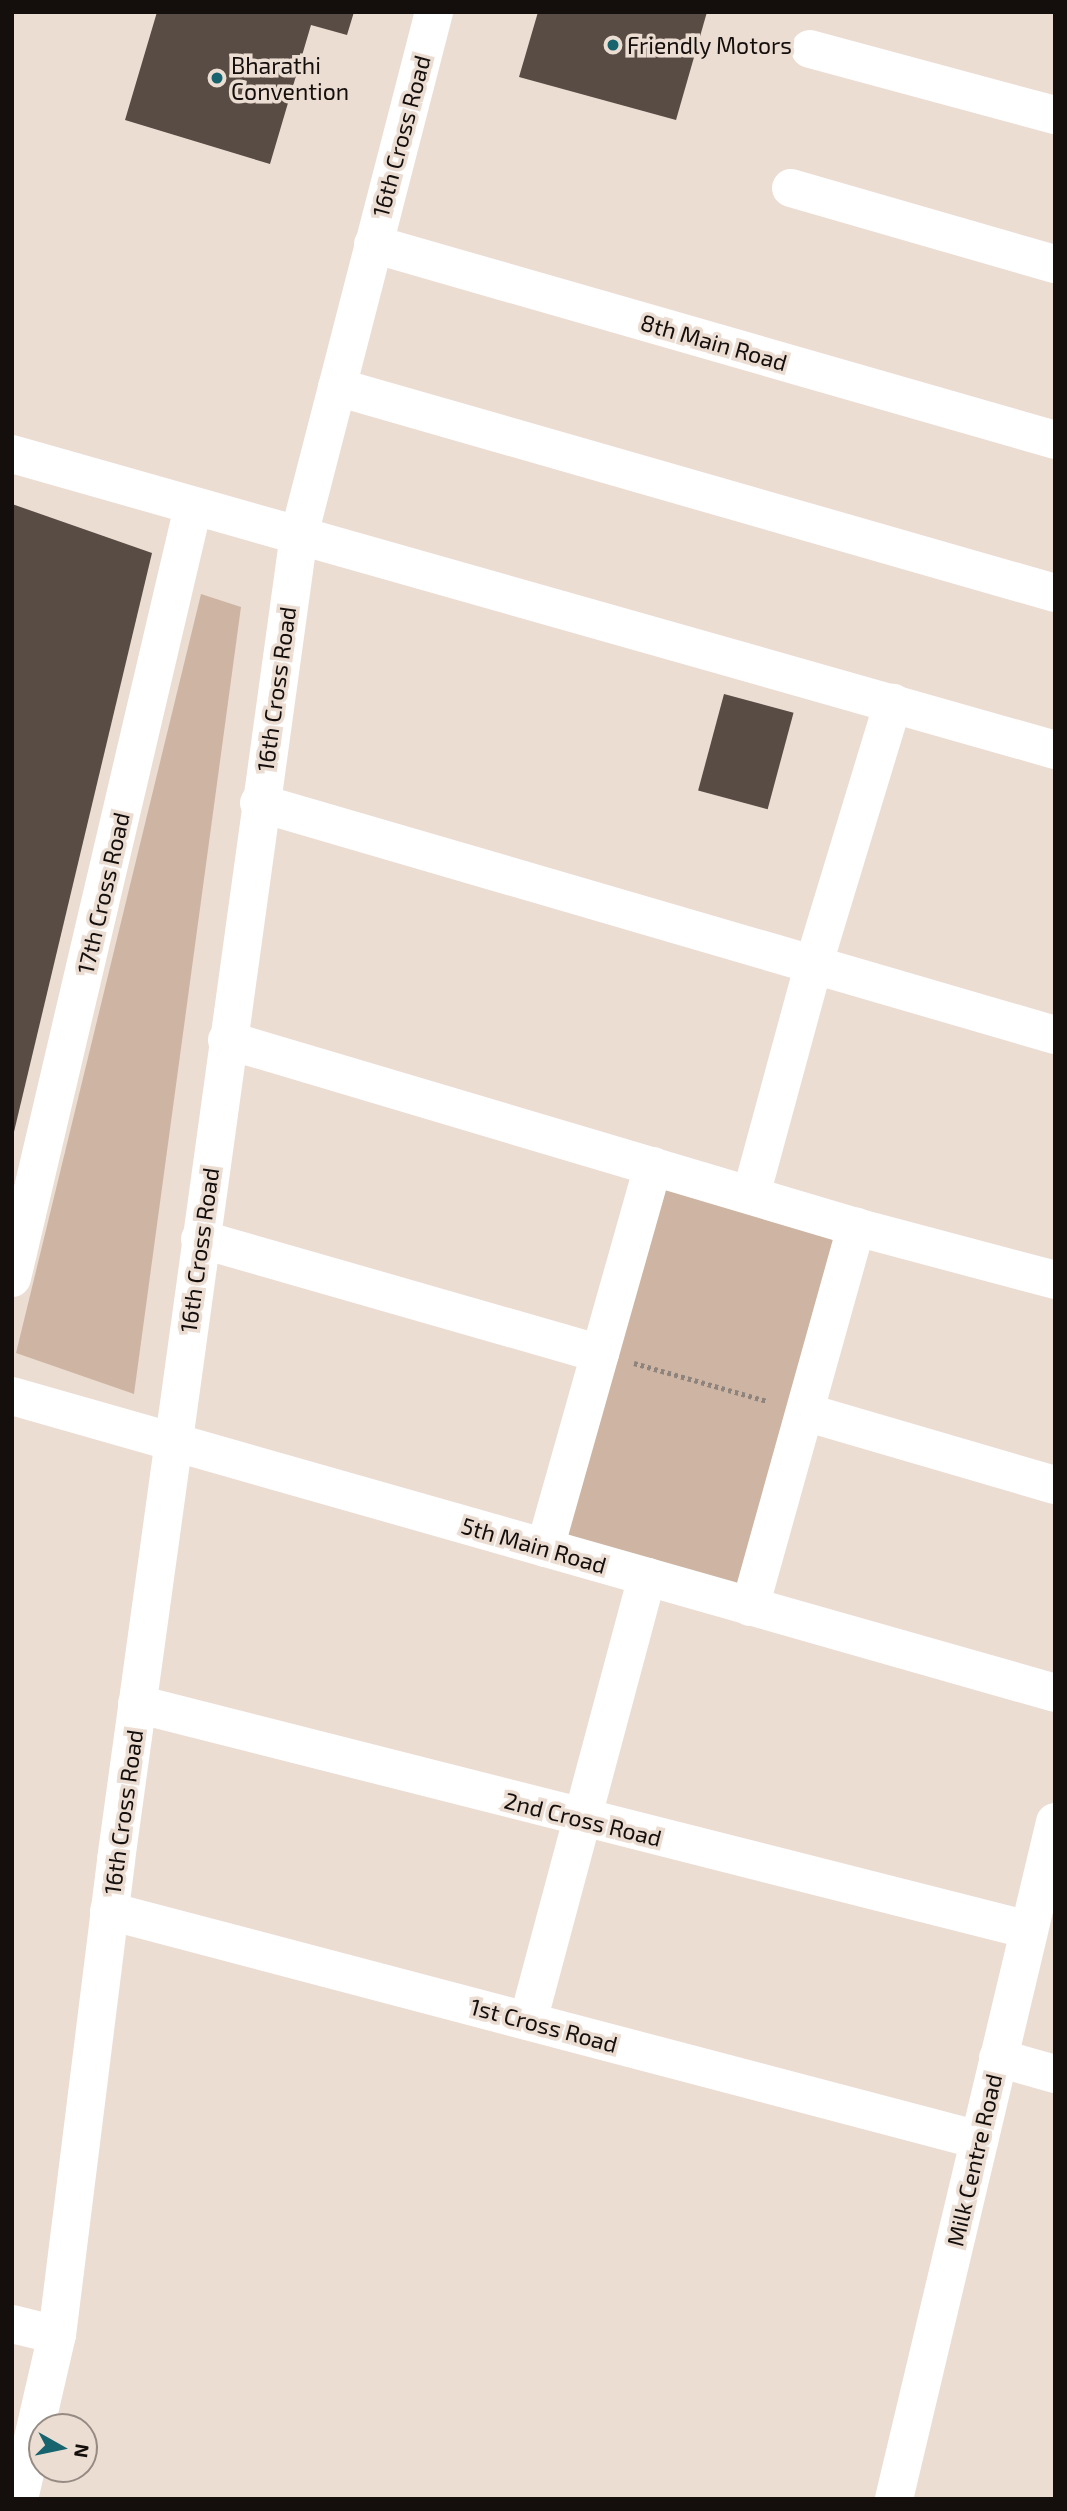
<!DOCTYPE html>
<style>
body{margin:0}
#map{position:relative;width:1067px;height:2511px;overflow:hidden;background:#ecddd3;font-family:"Exo 2",sans-serif}
div>[style]{position:absolute}
.green>*{inset:0;background:#ceb5a3;transform-origin:0 0}
.building>*{inset:0;background:#584c44;transform-origin:0 0}
.path>*{height:4.5px;margin-top:-2.25px;transform-origin:0;background:repeating-linear-gradient(90deg,#8f847d 0 3.5px,transparent 0 7px)}
.minor>*{height:38px;margin:-19px;padding:0 19px;transform-origin:19px;border-radius:19px;background:#fff}
.dots>*{width:19px;height:19px;translate:-50% -50%;box-sizing:border-box;border:4px solid #ecddd3;border-radius:50%}
span{translate:-50% -50%;white-space:nowrap;text-align:center;line-height:1.15;-webkit-text-stroke:7px #ecddd3;paint-order:stroke}
.poi-label{font-size:23px;color:#140f0c}
.left{translate:0 -50%;text-align:left}
.street-label{font-size:23px;color:#140f0c}
.frame{position:absolute;inset:0;border:14px solid #140f0c;pointer-events:none}
.north{position:absolute;left:28px;top:2413px;width:70px;height:70px;box-sizing:border-box;background:#ecddd3;border:2px solid #968b83;border-radius:50%;rotate:99deg;font-size:19px;font-weight:700;line-height:28px;text-align:center;color:#140f0c}
.north::after{content:'';display:block;margin:auto;width:24px;height:32px;background:#17646e;clip-path:polygon(50% 0,100% 100%,50% 72%,0 100%)}
</style>
<div id="map">
<div class="green">
<div style="clip-path:polygon(201px 594px,241px 607px,134px 1394px,16px 1353px)"></div>
<div style="left:663px;top:1182px;width:185px;height:369px;rotate:16deg"></div>
</div>
<div class="building">
<div style="clip-path:polygon(157px 12px,354px 12px,347px 35px,311px 25px,270px 164px,125px 120px)"></div>
<div style="clip-path:polygon(538px 12px,707px 12px,676px 120px,519px 77px)"></div>
<div style="clip-path:polygon(12px 504px,152px 553px,13px 1136px,12px 1136px)"></div>
<div style="left:724px;top:694px;width:72px;height:100px;rotate:15deg"></div>
</div>
<div class="path">
<div style="left:634px;top:1363px;width:138px;rotate:15.9deg"></div>
</div>
<div class="minor">
<div style="left:810px;top:49px;width:254px;rotate:15.1deg"></div>
<div style="left:791px;top:188px;width:275px;rotate:16.1deg"></div>
<div style="left:373px;top:244px;width:710px;rotate:16.03deg"></div>
<div style="left:337px;top:387px;width:747px;rotate:16.01deg"></div>
<div style="left:12px;top:454px;width:1084px;rotate:15.84deg"></div>
<div style="left:259px;top:803px;width:829px;rotate:16.25deg"></div>
<div style="left:227px;top:1040px;width:656px;rotate:16.56deg"></div>
<div style="left:856px;top:1227px;width:206px;rotate:14.9deg"></div>
<div style="left:751px;top:1195px;width:240px;rotate:-74.8deg"></div>
<div style="left:814px;top:963px;width:272px;rotate:-73.1deg"></div>
<div style="left:200px;top:1239px;width:416px;rotate:16deg"></div>
<div style="left:12px;top:1278px;width:792px;rotate:-76.79deg"></div>
<div style="left:12px;top:1396px;width:1084px;rotate:15.89deg"></div>
<div style="left:805px;top:1412px;width:260px;rotate:16.3deg"></div>
<div style="left:545px;top:1548px;width:397px;rotate:-74.2deg"></div>
<div style="left:750px;top:1607px;width:395px;rotate:-74.4deg"></div>
<div style="left:137px;top:1704px;width:920px;rotate:14.22deg"></div>
<div style="left:109px;top:1911px;width:900px;rotate:14.75deg"></div>
<div style="left:528px;top:2021px;width:460px;rotate:-75deg"></div>
<div style="left:998px;top:2058px;width:59px;rotate:15.7deg"></div>
<div style="left:12px;top:2324px;width:46px;rotate:13.7deg"></div>
<div style="left:19px;top:2499px;width:168px;rotate:-77deg"></div>
<div style="left:57px;top:2335px;width:479px;rotate:-82.9deg"></div>
<div style="left:116px;top:1860px;width:1338px;rotate:-82.14deg"></div>
<div style="left:299px;top:535px;width:540px;rotate:-75.53deg"></div>
<div style="left:894px;top:2499px;width:696px;rotate:-76.62deg"></div>
</div>
<div class="dots">
<div style="left:613px;top:45px;background:#17646e"></div>
<div style="left:217px;top:78px;background:#17646e"></div>
</div>
<div class="poi-label">
<span class="left" style="left:627px;top:45px">Friendly Motors</span>
<span class="left" style="left:231px;top:78px">Bharathi<br>Convention</span>
</div>
<div class="street-label">
<span style="left:401px;top:136px;rotate:-75deg">16th Cross Road</span>
<span style="left:714px;top:342px;rotate:16deg">8th Main Road</span>
<span style="left:276px;top:689px;rotate:-82deg">16th Cross Road</span>
<span style="left:103px;top:893px;rotate:-77deg">17th Cross Road</span>
<span style="left:199px;top:1250px;rotate:-82deg">16th Cross Road</span>
<span style="left:534px;top:1545px;rotate:16deg">5th Main Road</span>
<span style="left:123px;top:1812px;rotate:-82deg">16th Cross Road</span>
<span style="left:583px;top:1819px;rotate:14deg">2nd Cross Road</span>
<span style="left:544px;top:2025px;rotate:15deg">1st Cross Road</span>
<span style="left:974px;top:2160px;rotate:-77deg">Milk Centre Road</span>
</div>
<div class="frame"></div>
<div class="north">N</div>
</div>
